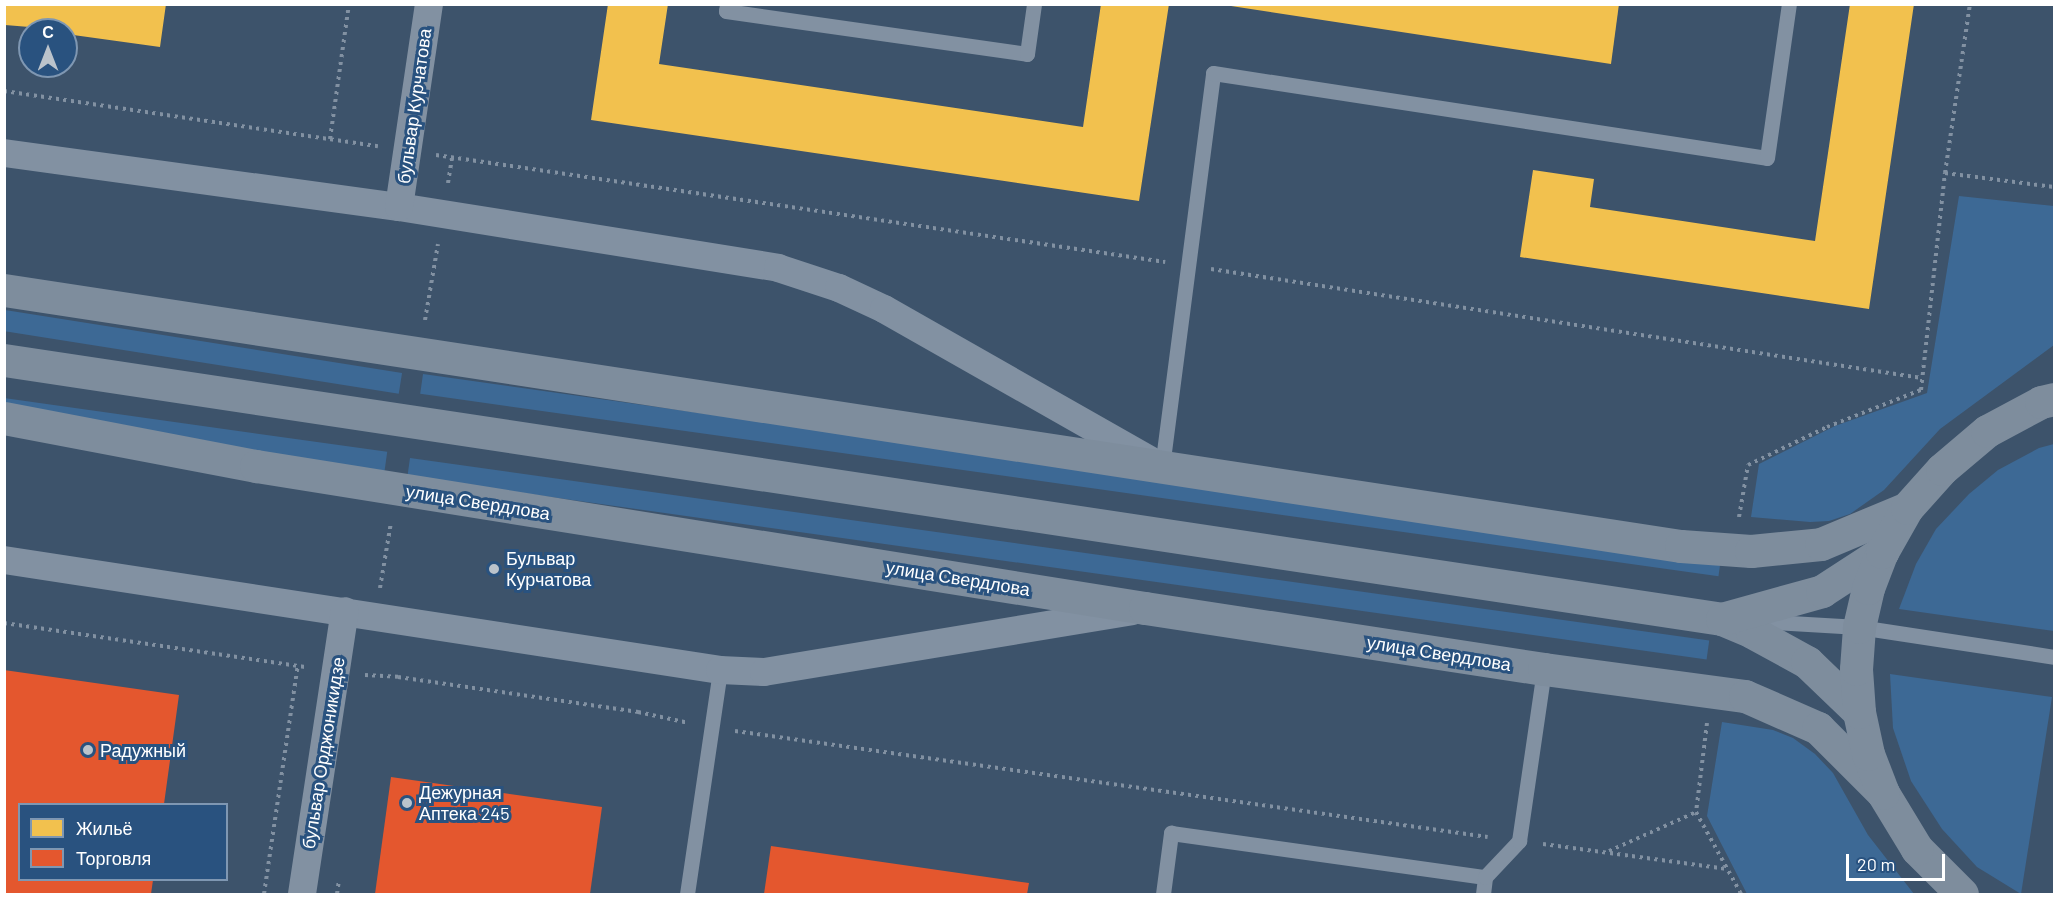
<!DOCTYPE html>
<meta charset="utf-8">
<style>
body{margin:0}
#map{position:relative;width:2059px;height:899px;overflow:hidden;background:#3d536b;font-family:Barlow,sans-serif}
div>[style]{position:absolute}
.green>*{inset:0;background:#3d6995;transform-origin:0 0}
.homes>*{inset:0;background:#f2c14e}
.shops>*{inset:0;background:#e4572e}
.path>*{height:4px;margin-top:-2px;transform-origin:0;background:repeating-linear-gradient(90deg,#8291a2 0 3px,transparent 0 7.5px)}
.service>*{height:15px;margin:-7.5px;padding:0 7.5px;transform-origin:7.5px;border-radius:7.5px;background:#8291a2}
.minor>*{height:28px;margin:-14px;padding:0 14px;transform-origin:14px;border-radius:14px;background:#8291a2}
.secondary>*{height:33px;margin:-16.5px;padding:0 16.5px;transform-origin:16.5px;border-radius:16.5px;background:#7e8d9d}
.dots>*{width:16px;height:16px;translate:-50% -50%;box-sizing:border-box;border:3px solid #29527f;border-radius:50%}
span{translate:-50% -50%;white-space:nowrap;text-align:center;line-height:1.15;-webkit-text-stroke:6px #29527f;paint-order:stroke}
.street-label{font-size:18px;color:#fff}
.poi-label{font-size:18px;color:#fff}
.left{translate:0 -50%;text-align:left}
.frame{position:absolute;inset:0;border:6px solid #fff;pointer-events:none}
.legend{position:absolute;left:18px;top:803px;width:210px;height:78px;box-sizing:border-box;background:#29527f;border:2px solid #7f97b2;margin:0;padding:8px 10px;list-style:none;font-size:18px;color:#fff}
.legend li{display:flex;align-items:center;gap:12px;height:30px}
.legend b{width:30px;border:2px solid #7f97b2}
.north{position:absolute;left:18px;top:18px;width:60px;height:60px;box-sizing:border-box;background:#29527f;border:2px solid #7f97b2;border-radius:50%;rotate:0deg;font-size:16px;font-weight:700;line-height:24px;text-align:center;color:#fff}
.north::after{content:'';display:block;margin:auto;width:21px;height:27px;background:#bbc3cb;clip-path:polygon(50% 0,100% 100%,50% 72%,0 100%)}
.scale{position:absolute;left:1846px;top:854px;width:99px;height:27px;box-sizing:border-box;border:3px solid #fff;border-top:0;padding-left:8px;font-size:18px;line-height:21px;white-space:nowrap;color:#fff;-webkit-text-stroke:4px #29527f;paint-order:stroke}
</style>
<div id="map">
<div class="green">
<div style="clip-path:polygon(1959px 196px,2054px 206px,2054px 345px,1940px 429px,1884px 490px,1850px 514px,1829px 521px,1810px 522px,1751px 517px,1759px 464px,1835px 426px,1927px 393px)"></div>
<div style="left:5px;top:310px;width:402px;height:21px;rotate:9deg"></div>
<div style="left:423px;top:374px;width:1311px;height:20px;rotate:8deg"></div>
<div style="left:4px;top:398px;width:387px;height:19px;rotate:8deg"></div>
<div style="clip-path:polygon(2054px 444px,2054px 631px,1899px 609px,1916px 564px,1936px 529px,1969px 494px,1998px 470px,2039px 448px)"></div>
<div style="left:410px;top:458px;width:1312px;height:19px;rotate:8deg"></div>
<div style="clip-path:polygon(1890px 674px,2052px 697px,2021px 894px,1977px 867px,1942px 829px,1911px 781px,1893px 728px)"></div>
<div style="clip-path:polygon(1722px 722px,1773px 730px,1793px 738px,1815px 754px,1833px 773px,1868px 835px,1914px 894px,1747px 894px,1707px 816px)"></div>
</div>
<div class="homes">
<div style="clip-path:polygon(5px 4px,166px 4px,160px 47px,66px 34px,66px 30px,5px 25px)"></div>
<div style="clip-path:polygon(608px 4px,668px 4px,659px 64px,1083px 127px,1101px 4px,1169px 4px,1139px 201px,591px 120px)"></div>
<div style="clip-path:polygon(1218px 4px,1619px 4px,1611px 64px)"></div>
<div style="clip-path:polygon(1850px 4px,1914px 4px,1869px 309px,1520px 257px,1533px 170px,1594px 179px,1590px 207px,1815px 241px)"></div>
</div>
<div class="shops">
<div style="clip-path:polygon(4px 670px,179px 695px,164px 804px,20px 804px,20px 880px,153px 880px,151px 894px,4px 894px)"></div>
<div style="clip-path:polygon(391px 777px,602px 807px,590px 894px,375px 894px)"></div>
<div style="clip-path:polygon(771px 846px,1029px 883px,1027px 894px,764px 894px)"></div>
</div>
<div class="path">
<div style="left:4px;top:91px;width:378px;rotate:8.4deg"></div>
<div style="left:330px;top:139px;width:136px;rotate:-82deg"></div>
<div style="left:436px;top:155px;width:737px;rotate:8.35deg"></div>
<div style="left:1945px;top:173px;width:110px;rotate:7.3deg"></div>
<div style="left:448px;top:183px;width:26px;rotate:-81deg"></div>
<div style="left:1211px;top:269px;width:719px;rotate:8.72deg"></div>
<div style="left:425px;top:320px;width:77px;rotate:-80.3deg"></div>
<div style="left:1739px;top:517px;width:53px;rotate:-80.2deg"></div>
<div style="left:1748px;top:465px;width:88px;rotate:-25.7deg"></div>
<div style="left:1827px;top:427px;width:101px;rotate:-21.5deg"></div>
<div style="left:1921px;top:390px;width:218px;rotate:-83.7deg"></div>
<div style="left:1945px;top:173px;width:171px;rotate:-81.6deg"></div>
<div style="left:380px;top:588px;width:67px;rotate:-80.5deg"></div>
<div style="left:4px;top:623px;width:306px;rotate:8.3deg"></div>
<div style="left:365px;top:675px;width:33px;rotate:3deg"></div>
<div style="left:398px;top:677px;width:243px;rotate:8.3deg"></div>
<div style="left:638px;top:712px;width:52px;rotate:12.2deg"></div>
<div style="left:1707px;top:723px;width:90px;rotate:97deg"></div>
<div style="left:1696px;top:812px;width:94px;rotate:61.2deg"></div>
<div style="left:735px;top:731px;width:760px;rotate:8.01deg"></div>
<div style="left:1543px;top:844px;width:186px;rotate:7.7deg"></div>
<div style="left:1609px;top:851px;width:95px;rotate:-24.1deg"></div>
<div style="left:264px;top:894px;width:232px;rotate:-81.6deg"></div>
<div style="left:337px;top:894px;width:14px;rotate:-82deg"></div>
</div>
<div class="service">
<div style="left:727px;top:4px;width:7px;rotate:98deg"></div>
<div style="left:726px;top:11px;width:304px;rotate:8.1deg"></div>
<div style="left:1027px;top:54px;width:50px;rotate:-82deg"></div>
<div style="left:1162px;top:467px;width:397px;rotate:-82.6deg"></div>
<div style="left:1213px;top:73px;width:560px;rotate:8.72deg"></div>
<div style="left:1767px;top:158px;width:156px;rotate:-81.9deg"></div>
<div style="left:1754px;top:621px;width:105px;rotate:3.3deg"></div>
<div style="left:1859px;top:627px;width:197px;rotate:8.7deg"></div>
<div style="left:687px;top:894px;width:226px;rotate:-81.6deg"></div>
<div style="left:1163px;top:894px;width:62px;rotate:-82.5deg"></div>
<div style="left:1171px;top:833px;width:317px;rotate:8deg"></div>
<div style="left:1483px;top:894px;width:17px;rotate:-83deg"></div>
<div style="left:1485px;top:877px;width:50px;rotate:-46.6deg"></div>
<div style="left:1519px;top:841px;width:174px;rotate:-81.7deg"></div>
</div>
<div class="minor">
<div style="left:4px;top:153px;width:399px;rotate:7.8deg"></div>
<div style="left:399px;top:207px;width:384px;rotate:9.1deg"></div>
<div style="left:778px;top:268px;width:64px;rotate:18.2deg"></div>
<div style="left:839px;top:288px;width:50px;rotate:25deg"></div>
<div style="left:884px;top:309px;width:312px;rotate:29.6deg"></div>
<div style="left:399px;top:207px;width:205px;rotate:-81.6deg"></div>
<div style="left:4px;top:560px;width:724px;rotate:8.73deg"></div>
<div style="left:720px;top:670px;width:44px;rotate:2.6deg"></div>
<div style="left:764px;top:672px;width:373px;rotate:-9.4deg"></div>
<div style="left:302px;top:894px;width:286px;rotate:-81.4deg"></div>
</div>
<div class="secondary">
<div style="left:4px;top:290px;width:1696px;rotate:8.68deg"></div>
<div style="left:1681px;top:546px;width:70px;rotate:4.1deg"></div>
<div style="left:1751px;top:551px;width:70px;rotate:-5.7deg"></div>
<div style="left:1821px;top:544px;width:93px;rotate:-22.7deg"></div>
<div style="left:4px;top:360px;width:1737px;rotate:8.57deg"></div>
<div style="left:1722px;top:619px;width:33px;rotate:23deg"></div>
<div style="left:1752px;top:632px;width:63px;rotate:28.6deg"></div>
<div style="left:1807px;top:662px;width:72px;rotate:43.9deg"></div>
<div style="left:4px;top:418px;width:257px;rotate:10.8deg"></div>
<div style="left:256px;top:466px;width:900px;rotate:9.08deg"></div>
<div style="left:1145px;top:608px;width:404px;rotate:8.7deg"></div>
<div style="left:1544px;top:669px;width:203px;rotate:7.7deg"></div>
<div style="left:1745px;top:696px;width:80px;rotate:23.7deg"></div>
<div style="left:1818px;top:728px;width:92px;rotate:45deg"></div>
<div style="left:1722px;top:619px;width:104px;rotate:-15.6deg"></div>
<div style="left:1822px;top:591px;width:72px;rotate:-33deg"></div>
<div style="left:1962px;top:894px;width:64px;rotate:-135deg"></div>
<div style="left:1917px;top:849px;width:66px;rotate:-121.3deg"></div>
<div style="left:1883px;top:793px;width:42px;rotate:-111deg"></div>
<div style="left:1868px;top:754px;width:43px;rotate:-102.1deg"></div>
<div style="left:1859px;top:712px;width:43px;rotate:-94deg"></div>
<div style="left:1856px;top:669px;width:42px;rotate:-85.9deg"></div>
<div style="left:1859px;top:627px;width:40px;rotate:-77deg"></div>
<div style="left:1868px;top:588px;width:39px;rotate:-69deg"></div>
<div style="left:1882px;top:552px;width:51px;rotate:-60.4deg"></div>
<div style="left:1907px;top:508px;width:52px;rotate:-48.1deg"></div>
<div style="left:1942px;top:469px;width:59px;rotate:-40.2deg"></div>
<div style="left:1987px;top:431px;width:61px;rotate:-28.2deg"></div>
<div style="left:2041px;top:402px;width:13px;rotate:-13deg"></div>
</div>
<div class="dots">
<div style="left:494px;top:569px;background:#bbc3cb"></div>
<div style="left:88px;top:750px;background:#bbc3cb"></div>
<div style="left:407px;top:803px;background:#bbc3cb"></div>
</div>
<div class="street-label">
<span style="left:414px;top:106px;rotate:-82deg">бульвар Курчатова</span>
<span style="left:478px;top:502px;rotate:9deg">улица Свердлова</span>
<span style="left:958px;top:578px;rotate:9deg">улица Свердлова</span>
<span style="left:1439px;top:653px;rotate:9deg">улица Свердлова</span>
<span style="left:323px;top:753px;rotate:-81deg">бульвар Орджоникидзе</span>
</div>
<div class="poi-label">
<span class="left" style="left:506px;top:569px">Бульвар<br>Курчатова</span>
<span class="left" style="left:100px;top:750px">Радужный</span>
<span class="left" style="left:419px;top:803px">Дежурная<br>Аптека 245</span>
</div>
<div class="frame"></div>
<ul class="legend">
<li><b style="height:16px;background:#f2c14e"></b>Жильё</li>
<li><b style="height:16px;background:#e4572e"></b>Торговля</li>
</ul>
<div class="north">С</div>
<div class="scale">20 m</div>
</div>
